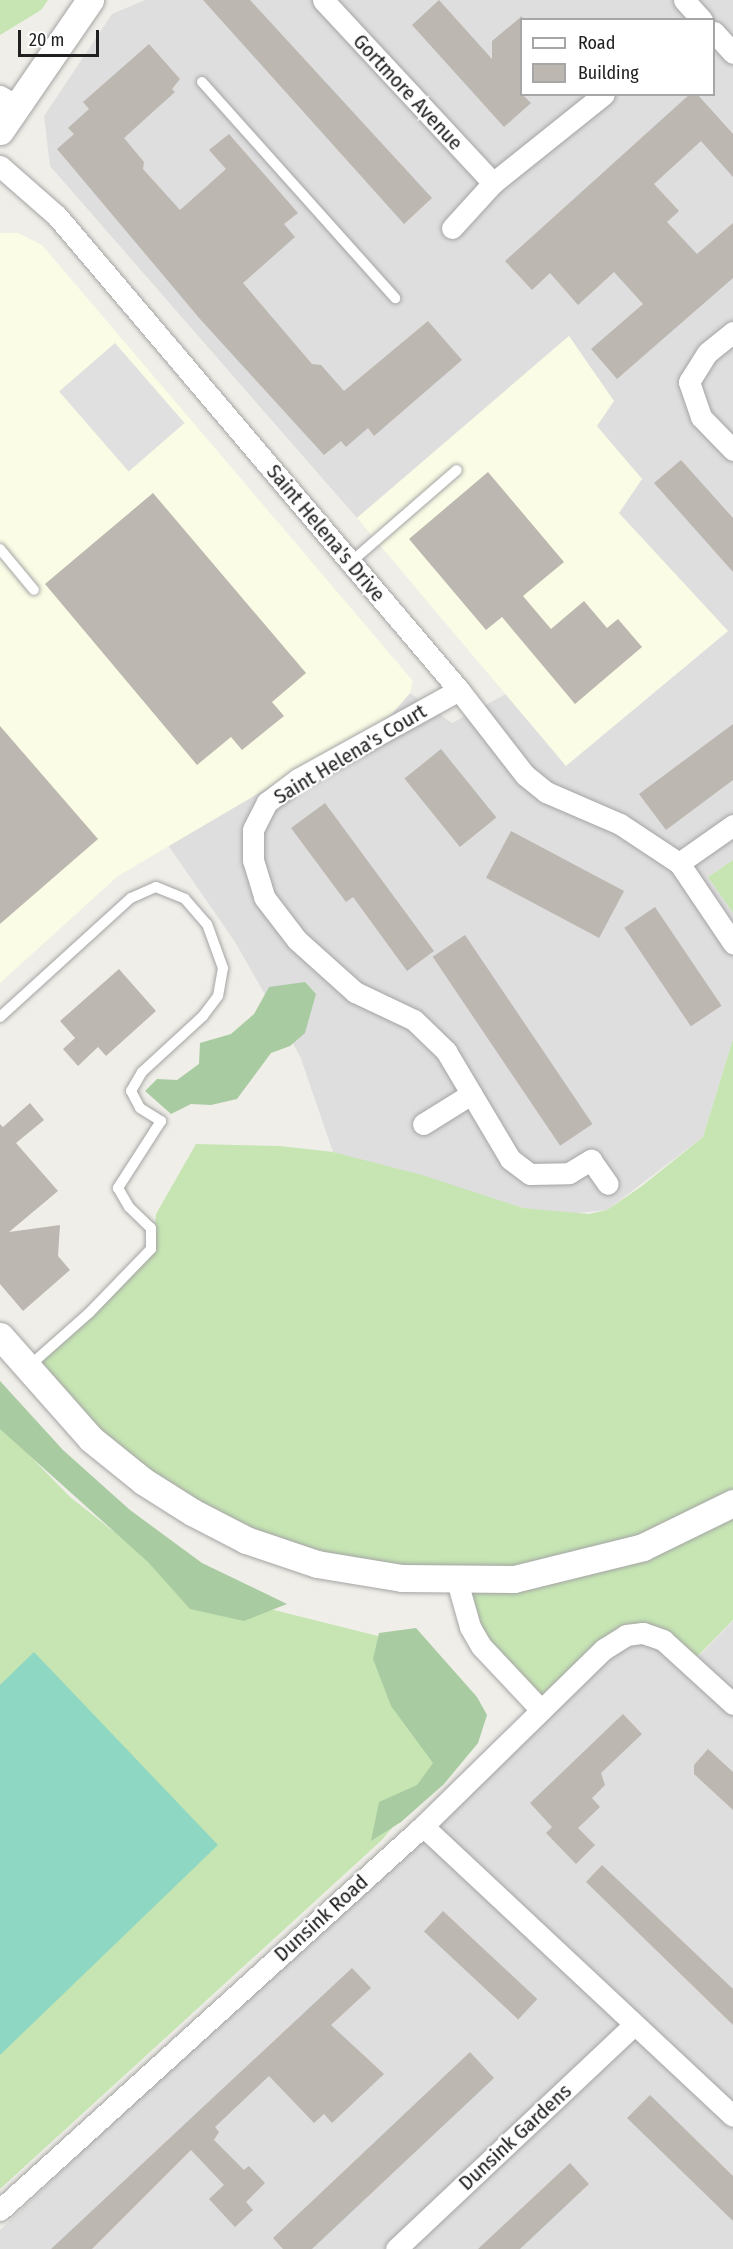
<!DOCTYPE html>
<style>
body{margin:0}
#map{position:relative;width:733px;height:2249px;overflow:hidden;background:#f0eee8;font-family:"Fira Sans Condensed",sans-serif}
div>[style]{position:absolute}
.residential>*{inset:0;background:#dedede}
.education>*{inset:0;background:#fafce5}
.grass>*{inset:0;background:#c6e5b3}
.forest>*{inset:0;background:#a8cba1}
.pitch>*{inset:0;background:#8ed7c3}
.parking>*{inset:0;background:#e0e0e0;transform-origin:0 0}
.building>*{inset:0;background:#bdb7b1;transform-origin:0 0}
.roads{filter:drop-shadow(0 0 2px #a4a4a4) drop-shadow(0 0 2px #a4a4a4)}
.service>*{height:10px;margin:-5px;padding:0 5px;transform-origin:5px;border-radius:5px;background:#fff}
.minor>*{height:21px;margin:-10.5px;padding:0 10.5px;transform-origin:10.5px;border-radius:10.5px;background:#fff}
.tertiary>*{height:27px;margin:-13.5px;padding:0 13.5px;transform-origin:13.5px;border-radius:13.5px;background:#fff}
span{translate:-50% -50%;white-space:nowrap;text-align:center;line-height:1.15;-webkit-text-stroke:4.5px #fff;paint-order:stroke}
.street-label{font-size:21px;color:#202020}
.legend{position:absolute;left:520px;top:18px;width:195px;height:78px;box-sizing:border-box;background:#fff;border:2px solid #a6a6a6;margin:0;padding:8px 10px;list-style:none;font-size:18px;color:#202020}
.legend li{display:flex;align-items:center;gap:12px;height:30px}
.legend b{width:30px;border:2px solid #a6a6a6}
.scale{position:absolute;left:18px;top:30px;width:81px;height:27px;box-sizing:border-box;border:3px solid #202020;border-top:0;padding-left:8px;font-size:18px;line-height:21px;white-space:nowrap;color:#202020;-webkit-text-stroke:4px #fff;paint-order:stroke}
</style>
<div id="map">
<div class="residential">
<div style="clip-path:polygon(evenodd,145px 0,733px 0,733px 860px,708px 877px,733px 913px,733px 1039px,703px 1137px,607px 1210px,567px 1214px,523px 1208px,333px 1152px,300px 1056px,235px 942px,168px 845px,390px 716px,410px 693px,452px 723px,506px 694px,566px 765px,728px 631px,618px 513px,642px 479px,596px 426px,569px 336px,357px 518px,50px 166px,44px 116px,112px 14px,145px 0,522px 20px,714px 20px,714px 94px,522px 94px,522px 20px)"></div>
<div style="clip-path:polygon(733px 1621px,733px 2249px,0 2249px,0 2230px,604px 1650px,643px 1633px,690px 1665px)"></div>
</div>
<div class="education">
<div style="clip-path:polygon(0 233px,18px 233px,42px 245px,413px 681px,410px 693px,390px 716px,118px 876px,0 983px)"></div>
<div style="clip-path:polygon(569px 336px,614px 401px,597px 426px,642px 479px,619px 513px,728px 631px,566px 766px,357px 518px)"></div>
</div>
<div class="grass">
<div style="clip-path:polygon(0 0,48px 0,41px 10px,0 35px)"></div>
<div style="clip-path:polygon(733px 860px,733px 913px,708px 877px)"></div>
<div style="clip-path:polygon(733px 1039px,733px 1501px,577px 1565px,374px 1577px,192px 1512px,31px 1368px,153px 1249px,156px 1214px,196px 1144px,280px 1146px,333px 1152px,422px 1175px,523px 1208px,589px 1214px,607px 1210px,642px 1186px,703px 1137px)"></div>
<div style="clip-path:polygon(0 1425px,70px 1497px,113px 1531px,216px 1589px,274px 1610px,382px 1637px,449px 1743px,432px 1780px,382px 1840px,0 2189px)"></div>
<div style="clip-path:polygon(733px 1503px,733px 1620px,690px 1664px,644px 1632px,541px 1709px,482px 1645px,458px 1581px,514px 1580px)"></div>
</div>
<div class="forest">
<div style="clip-path:polygon(305px 982px,316px 994px,305px 1033px,290px 1046px,271px 1053px,237px 1099px,211px 1105px,191px 1104px,171px 1114px,145px 1091px,157px 1079px,177px 1080px,199px 1064px,200px 1043px,231px 1034px,254px 1014px,269px 987px)"></div>
<div style="clip-path:polygon(0 1381px,63px 1450px,130px 1510px,202px 1563px,287px 1604px,244px 1621px,190px 1609px,148px 1562px,0 1429px)"></div>
<div style="clip-path:polygon(416px 1628px,477px 1697px,487px 1715px,478px 1743px,444px 1784px,401px 1822px,371px 1841px,379px 1802px,417px 1785px,433px 1763px,391px 1706px,373px 1659px,379px 1633px)"></div>
</div>
<div class="pitch">
<div style="clip-path:polygon(34px 1652px,218px 1845px,0 2055px,0 1685px)"></div>
</div>
<div class="parking">
<div style="left:115px;top:343px;width:106px;height:74px;rotate:49deg"></div>
</div>
<div class="building">
<div style="clip-path:polygon(203px 0,250px 0,432px 198px,404px 224px)"></div>
<div style="clip-path:polygon(439px 0,492px 59px,492px 41px,522px 16px,522px 94px,531px 103px,504px 127px,412px 25px)"></div>
<div style="clip-path:polygon(149px 44px,180px 79px,172px 89px,175px 92px,124px 138px,144px 162px,143px 169px,180px 210px,226px 169px,209px 150px,229px 134px,298px 213px,284px 224px,295px 237px,243px 283px,312px 364px,321px 365px,344px 391px,428px 321px,462px 360px,374px 436px,368px 428px,346px 447px,341px 441px,324px 455px,200px 319px,57px 149px,74px 134px,68px 128px,89px 109px,83px 102px)"></div>
<div style="clip-path:polygon(690px 94px,697px 94px,733px 134px,733px 177px,701px 141px,654px 184px,679px 211px,667px 222px,697px 254px,733px 223px,733px 278px,617px 379px,591px 349px,643px 304px,614px 272px,578px 305px,550px 273px,532px 290px,505px 261px)"></div>
<div style="clip-path:polygon(681px 460px,733px 518px,733px 572px,654px 483px)"></div>
<div style="clip-path:polygon(488px 472px,564px 562px,523px 596px,551px 629px,584px 601px,607px 628px,618px 619px,642px 647px,575px 704px,502px 617px,486px 630px,409px 539px)"></div>
<div style="clip-path:polygon(153px 493px,306px 673px,272px 702px,284px 716px,242px 750px,231px 737px,197px 765px,45px 584px)"></div>
<div style="clip-path:polygon(733px 724px,733px 780px,666px 830px,639px 794px)"></div>
<div style="clip-path:polygon(0 726px,98px 839px,0 924px)"></div>
<div style="left:441px;top:749px;width:88px;height:47px;rotate:51deg"></div>
<div style="clip-path:polygon(325px 803px,434px 951px,407px 971px,353px 897px,346px 902px,291px 828px)"></div>
<div style="left:511px;top:831px;width:128px;height:53px;rotate:28deg"></div>
<div style="left:655px;top:907px;width:119px;height:37px;rotate:56deg"></div>
<div style="left:465px;top:935px;width:228px;height:39px;rotate:56deg"></div>
<div style="clip-path:polygon(119px 969px,156px 1011px,106px 1056px,98px 1047px,78px 1066px,63px 1049px,75px 1038px,60px 1021px)"></div>
<div style="clip-path:polygon(30px 1103px,44px 1120px,16px 1143px,58px 1191px,9px 1232px,60px 1225px,58px 1256px,70px 1270px,23px 1311px,0 1284px,0 1124px,3px 1127px)"></div>
<div style="clip-path:polygon(623px 1714px,642px 1734px,601px 1773px,605px 1785px,592px 1798px,600px 1807px,578px 1828px,595px 1845px,576px 1864px,546px 1833px,552px 1827px,530px 1803px)"></div>
<div style="clip-path:polygon(708px 1749px,733px 1772px,733px 1810px,694px 1774px,694px 1765px)"></div>
<div style="clip-path:polygon(602px 1865px,733px 1989px,733px 2025px,586px 1882px)"></div>
<div style="left:443px;top:1911px;width:129px;height:28px;rotate:43deg"></div>
<div style="clip-path:polygon(352px 1968px,371px 1988px,331px 2025px,384px 2074px,332px 2123px,324px 2114px,314px 2123px,269px 2076px,215px 2127px,219px 2132px,214px 2140px,244px 2170px,249px 2166px,265px 2183px,246px 2202px,253px 2210px,235px 2227px,209px 2199px,224px 2185px,191px 2150px,92px 2249px,51px 2249px)"></div>
<div style="clip-path:polygon(470px 2052px,494px 2078px,312px 2249px,283px 2249px,273px 2238px)"></div>
<div style="clip-path:polygon(650px 2095px,733px 2176px,733px 2221px,627px 2118px)"></div>
<div style="clip-path:polygon(570px 2163px,589px 2184px,520px 2249px,478px 2249px)"></div>
</div>
<div class="roads">
<div class="service">
<div style="left:202px;top:82px;width:290px;rotate:48.2deg"></div>
<div style="left:0;top:549px;width:53px;rotate:50.3deg"></div>
<div style="left:351px;top:562px;width:140px;rotate:-41deg"></div>
<div style="left:0;top:1017px;width:177px;rotate:-42.3deg"></div>
<div style="left:131px;top:898px;width:27px;rotate:-24deg"></div>
<div style="left:156px;top:887px;width:31px;rotate:22deg"></div>
<div style="left:185px;top:899px;width:33px;rotate:49deg"></div>
<div style="left:207px;top:924px;width:47px;rotate:70deg"></div>
<div style="left:223px;top:968px;width:28px;rotate:100deg"></div>
<div style="left:218px;top:996px;width:25px;rotate:127deg"></div>
<div style="left:203px;top:1016px;width:83px;rotate:137.4deg"></div>
<div style="left:142px;top:1072px;width:22px;rotate:120deg"></div>
<div style="left:131px;top:1091px;width:19px;rotate:62deg"></div>
<div style="left:140px;top:1108px;width:25px;rotate:32deg"></div>
<div style="left:161px;top:1121px;width:80px;rotate:122.7deg"></div>
<div style="left:118px;top:1188px;width:22px;rotate:60deg"></div>
<div style="left:129px;top:1207px;width:30px;rotate:44deg"></div>
<div style="left:151px;top:1228px;width:21px;rotate:90deg"></div>
<div style="left:151px;top:1249px;width:89px;rotate:134.1deg"></div>
<div style="left:89px;top:1313px;width:81px;rotate:138.5deg"></div>
</div>
<div class="minor">
<div style="left:323px;top:0;width:250px;rotate:47.1deg"></div>
<div style="left:684px;top:0;width:27px;rotate:48deg"></div>
<div style="left:714px;top:32px;width:28px;rotate:48deg"></div>
<div style="left:0;top:96px;width:20px;rotate:30deg"></div>
<div style="left:0;top:166px;width:76px;rotate:41.3deg"></div>
<div style="left:57px;top:216px;width:622px;rotate:49.7deg"></div>
<div style="left:459px;top:690px;width:108px;rotate:52.2deg"></div>
<div style="left:525px;top:775px;width:27px;rotate:39deg"></div>
<div style="left:546px;top:792px;width:81px;rotate:23.4deg"></div>
<div style="left:620px;top:824px;width:71px;rotate:33.5deg"></div>
<div style="left:679px;top:863px;width:97px;rotate:56deg"></div>
<div style="left:452px;top:228px;width:61px;rotate:-47.7deg"></div>
<div style="left:493px;top:183px;width:142px;rotate:-38.7deg"></div>
<div style="left:733px;top:332px;width:33px;rotate:141deg"></div>
<div style="left:707px;top:353px;width:34px;rotate:122deg"></div>
<div style="left:689px;top:382px;width:37px;rotate:71deg"></div>
<div style="left:701px;top:417px;width:46px;rotate:45.9deg"></div>
<div style="left:459px;top:690px;width:184px;rotate:151.1deg"></div>
<div style="left:298px;top:779px;width:39px;rotate:143deg"></div>
<div style="left:267px;top:802px;width:31px;rotate:117deg"></div>
<div style="left:253px;top:830px;width:30px;rotate:90deg"></div>
<div style="left:253px;top:860px;width:39px;rotate:73deg"></div>
<div style="left:264px;top:897px;width:54px;rotate:52.5deg"></div>
<div style="left:297px;top:940px;width:78px;rotate:41.9deg"></div>
<div style="left:355px;top:992px;width:65px;rotate:25.4deg"></div>
<div style="left:414px;top:1020px;width:45px;rotate:44.1deg"></div>
<div style="left:446px;top:1051px;width:126px;rotate:59.3deg"></div>
<div style="left:510px;top:1159px;width:25px;rotate:37deg"></div>
<div style="left:530px;top:1174px;width:39px;rotate:-1deg"></div>
<div style="left:569px;top:1173px;width:26px;rotate:-31deg"></div>
<div style="left:591px;top:1160px;width:29px;rotate:55deg"></div>
<div style="left:679px;top:863px;width:66px;rotate:-35.1deg"></div>
<div style="left:423px;top:1124px;width:57px;rotate:-32deg"></div>
<div style="left:457px;top:1581px;width:48px;rotate:74.2deg"></div>
<div style="left:470px;top:1627px;width:22px;rotate:60deg"></div>
<div style="left:481px;top:1646px;width:88px;rotate:46.8deg"></div>
<div style="left:423px;top:1826px;width:424px;rotate:43.1deg"></div>
<div style="left:0;top:2210px;width:571px;rotate:-42.23deg"></div>
<div style="left:423px;top:1826px;width:253px;rotate:-44.4deg"></div>
<div style="left:604px;top:1649px;width:26px;rotate:-32deg"></div>
<div style="left:626px;top:1635px;width:17px;rotate:-7deg"></div>
<div style="left:643px;top:1633px;width:21px;rotate:19deg"></div>
<div style="left:663px;top:1640px;width:95px;rotate:42.4deg"></div>
<div style="left:396px;top:2249px;width:327px;rotate:-43.3deg"></div>
</div>
<div class="tertiary">
<div style="left:0;top:131px;width:159px;rotate:-55.5deg"></div>
<div style="left:0;top:1336px;width:137px;rotate:48.5deg"></div>
<div style="left:91px;top:1439px;width:67px;rotate:38.9deg"></div>
<div style="left:143px;top:1481px;width:58px;rotate:32.3deg"></div>
<div style="left:192px;top:1512px;width:61px;rotate:27.4deg"></div>
<div style="left:246px;top:1540px;width:75px;rotate:18.7deg"></div>
<div style="left:317px;top:1564px;width:86px;rotate:9.4deg"></div>
<div style="left:402px;top:1578px;width:112px;rotate:0.5deg"></div>
<div style="left:514px;top:1579px;width:133px;rotate:-13.9deg"></div>
<div style="left:643px;top:1547px;width:100px;rotate:-26.1deg"></div>
</div>
</div>
<div class="street-label">
<span style="left:408px;top:92px;rotate:47deg">Gortmore Avenue</span>
<span style="left:326px;top:533px;rotate:50deg">Saint Helena's Drive</span>
<span style="left:350px;top:754px;rotate:-31deg">Saint Helena's Court</span>
<span style="left:321px;top:1918px;rotate:-42deg">Dunsink Road</span>
<span style="left:515px;top:2137px;rotate:-43deg">Dunsink Gardens</span>
</div>
<ul class="legend">
<li><b style="height:8px;background:#fff"></b>Road</li>
<li><b style="height:16px;background:#bdb7b1"></b>Building</li>
</ul>
<div class="scale">20 m</div>
</div>
